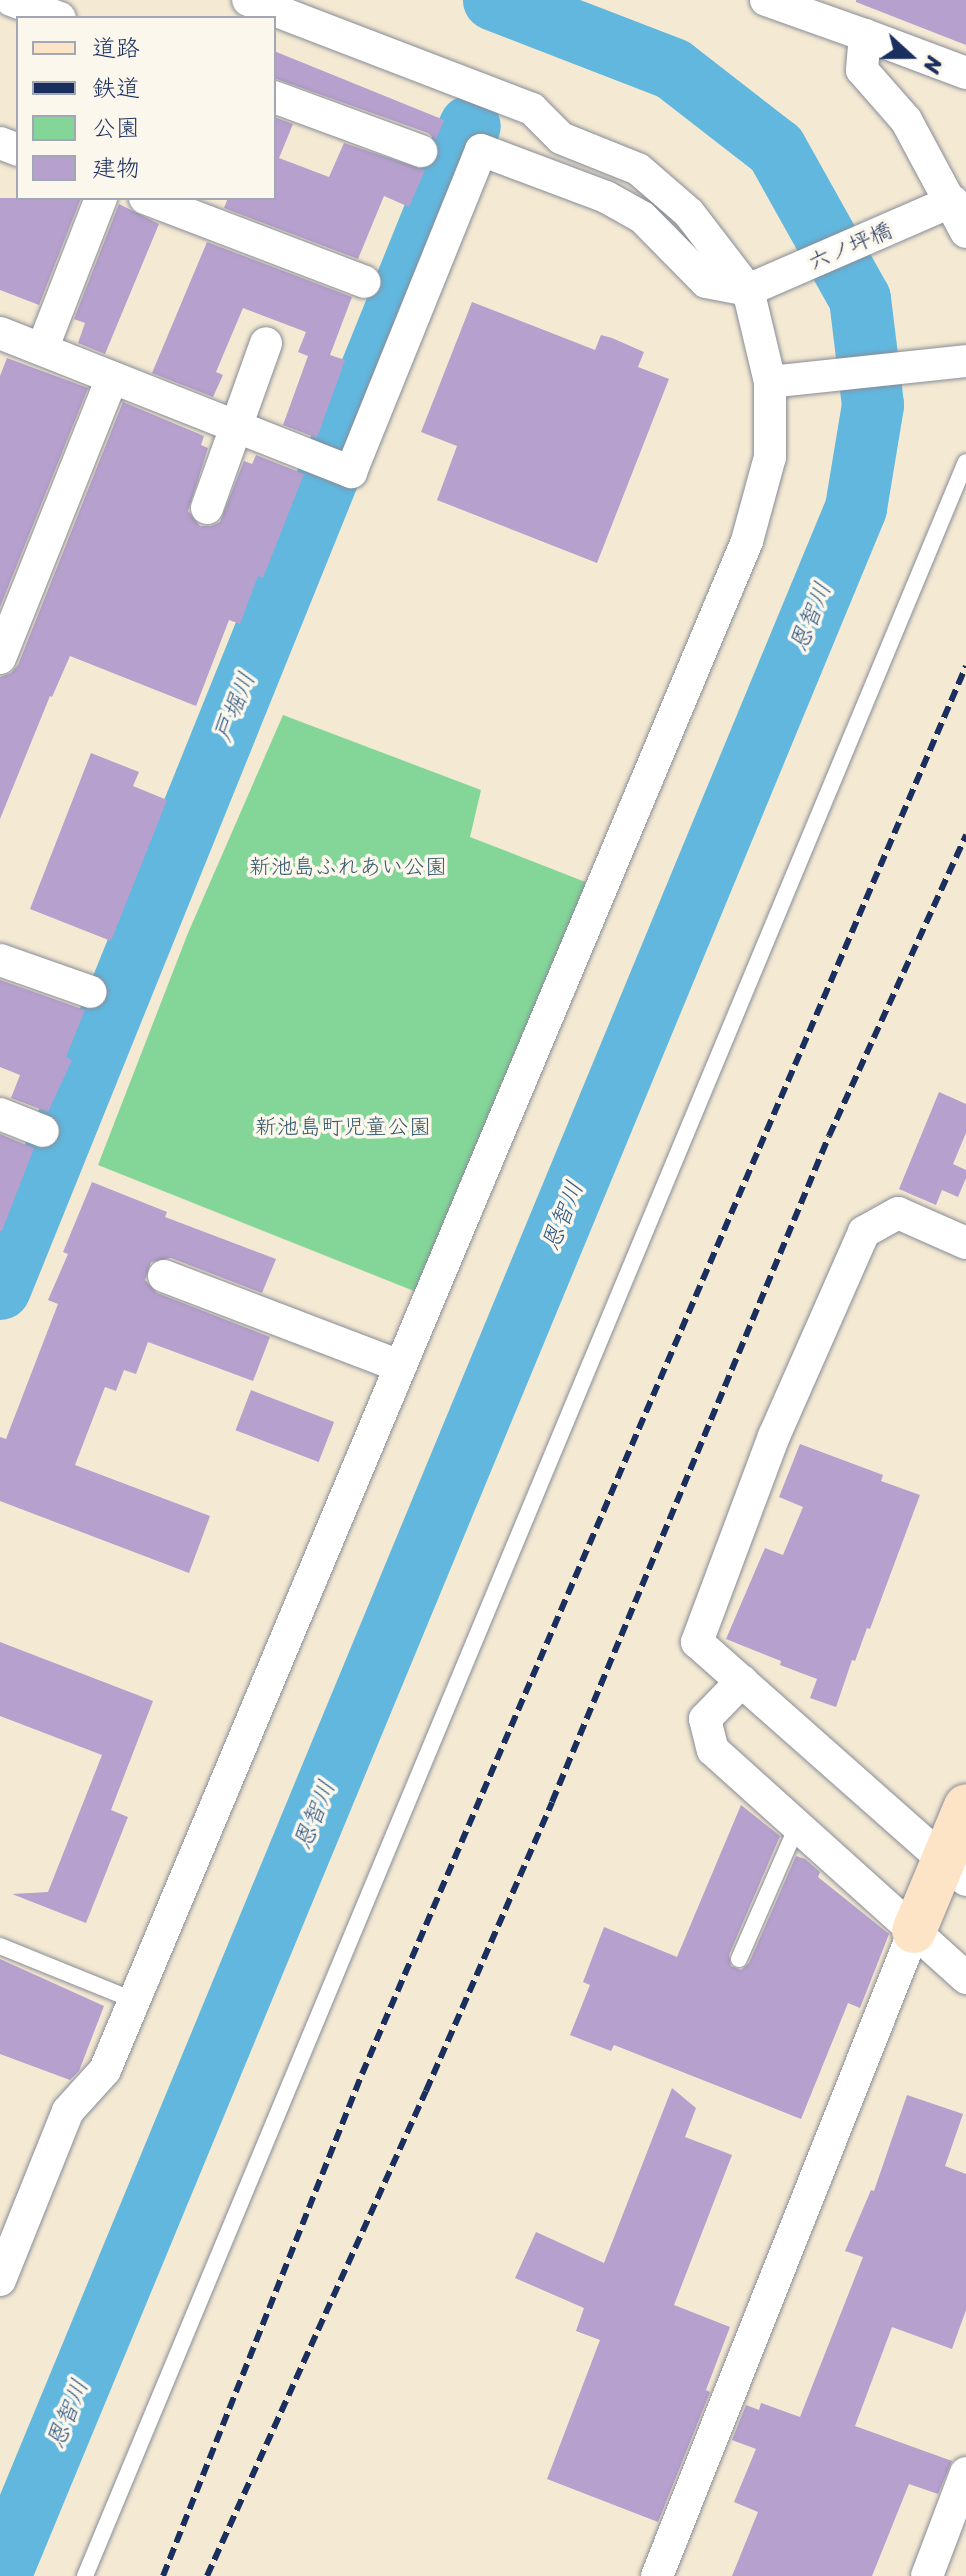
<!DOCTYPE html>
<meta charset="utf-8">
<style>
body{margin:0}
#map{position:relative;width:966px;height:2576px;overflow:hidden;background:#f4e9d2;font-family:Sriracha,"Klee One",sans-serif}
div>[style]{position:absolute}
.green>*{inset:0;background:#83d697}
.river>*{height:62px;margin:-31px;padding:0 31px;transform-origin:31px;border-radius:31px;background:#61b7de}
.building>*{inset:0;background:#b6a0ce;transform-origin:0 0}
.roads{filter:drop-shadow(0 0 2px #888c98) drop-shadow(0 0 2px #888c98)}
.lane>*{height:16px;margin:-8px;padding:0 8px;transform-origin:8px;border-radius:8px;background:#fff}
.street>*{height:32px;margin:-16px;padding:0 16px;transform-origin:16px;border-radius:16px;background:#fff}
.secondary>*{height:44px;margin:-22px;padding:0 22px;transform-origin:22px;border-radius:22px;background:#fee4c6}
.rail>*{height:6px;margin-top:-3px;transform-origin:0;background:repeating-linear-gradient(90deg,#1b2f5e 0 12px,transparent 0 18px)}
span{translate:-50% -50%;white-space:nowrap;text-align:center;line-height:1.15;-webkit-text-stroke:7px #fbf7ec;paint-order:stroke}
.street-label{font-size:22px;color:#1b2f5e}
.park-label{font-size:22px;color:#35596c}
.water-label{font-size:24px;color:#305884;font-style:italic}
.legend{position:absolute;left:16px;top:16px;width:260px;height:184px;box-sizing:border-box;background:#fbf7ec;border:2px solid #a1a7b3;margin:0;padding:10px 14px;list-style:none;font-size:24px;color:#1b2f5e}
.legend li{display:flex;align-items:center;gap:16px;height:40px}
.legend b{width:40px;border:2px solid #a1a7b3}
.north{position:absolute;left:870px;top:16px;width:80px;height:80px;-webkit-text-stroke:6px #fbf7ec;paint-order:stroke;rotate:111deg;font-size:22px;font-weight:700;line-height:32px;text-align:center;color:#1b2f5e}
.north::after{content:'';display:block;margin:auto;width:28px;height:36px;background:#1b2f5e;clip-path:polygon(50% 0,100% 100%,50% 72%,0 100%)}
</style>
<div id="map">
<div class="green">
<div style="clip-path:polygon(283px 715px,481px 790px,470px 837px,593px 885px,419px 1293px,98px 1165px,188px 933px)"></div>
</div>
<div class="river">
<div style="left:0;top:1289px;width:1254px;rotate:-68deg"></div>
<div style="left:0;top:2576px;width:2238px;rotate:-67.51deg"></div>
<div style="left:856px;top:508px;width:104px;rotate:-80.6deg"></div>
<div style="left:873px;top:405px;width:107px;rotate:-97deg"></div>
<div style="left:860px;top:299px;width:172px;rotate:-119.2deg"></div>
<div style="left:776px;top:149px;width:130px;rotate:-142.2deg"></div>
<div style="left:673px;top:69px;width:192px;rotate:-158.9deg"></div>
</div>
<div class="building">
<div style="clip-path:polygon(856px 0,966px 0,966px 45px,856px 2px)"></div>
<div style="clip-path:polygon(274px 51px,444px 120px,436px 140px,428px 133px,274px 78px)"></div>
<div style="clip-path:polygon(274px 117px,293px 124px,279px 158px,329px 177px,344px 143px,425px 170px,409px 207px,384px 196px,358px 259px,224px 208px,228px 198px,274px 198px)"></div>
<div style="clip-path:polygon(0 198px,81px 198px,39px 305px,0 290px)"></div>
<div style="clip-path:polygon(119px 204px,159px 224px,105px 354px,78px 343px,85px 323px,74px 319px)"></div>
<div style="clip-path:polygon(207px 242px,352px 297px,330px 355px,345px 360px,317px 438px,283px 425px,308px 356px,298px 352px,306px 332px,243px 308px,216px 372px,223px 375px,213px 397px,152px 373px)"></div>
<div style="clip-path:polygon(472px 302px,595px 350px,601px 335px,612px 338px,644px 352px,638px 367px,669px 379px,597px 563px,437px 500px,457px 446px,421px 432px)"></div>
<div style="clip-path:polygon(7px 358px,88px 388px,0 607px,0 376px)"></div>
<div style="clip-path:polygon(123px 402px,204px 436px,201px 445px,208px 448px,188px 511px,200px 526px,211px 526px,220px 522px,244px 461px,252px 464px,256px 455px,304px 474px,263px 578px,258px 576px,240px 624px,229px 620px,196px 706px,70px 656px,52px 697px,50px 696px,0 819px,0 677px,11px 673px,18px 665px)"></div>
<div style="clip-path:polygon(91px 753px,139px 772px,133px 786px,167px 800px,111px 941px,30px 909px)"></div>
<div style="clip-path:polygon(0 980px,85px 1010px,66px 1057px,72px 1060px,48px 1112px,11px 1098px,20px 1075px,0 1067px)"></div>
<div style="clip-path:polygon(939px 1092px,966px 1104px,966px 1133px,953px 1164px,966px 1170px,966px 1178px,958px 1197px,942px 1190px,936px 1205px,899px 1189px)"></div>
<div style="clip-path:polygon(0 1134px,34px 1148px,2px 1231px,0 1231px)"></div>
<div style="clip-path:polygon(92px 1182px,167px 1212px,165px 1217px,276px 1259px,262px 1293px,171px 1258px,151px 1262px,145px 1280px,157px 1293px,270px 1337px,253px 1381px,148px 1342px,136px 1374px,124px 1370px,116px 1391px,105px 1387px,75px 1465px,210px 1516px,189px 1573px,0 1501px,0 1437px,6px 1439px,58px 1304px,48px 1300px,68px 1254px,63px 1252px)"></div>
<div style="left:251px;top:1390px;width:89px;height:43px;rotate:21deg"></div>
<div style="clip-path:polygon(800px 1444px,883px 1475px,881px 1481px,920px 1495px,870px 1629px,867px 1628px,855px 1661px,852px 1660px,836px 1707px,810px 1698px,817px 1679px,780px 1665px,781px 1661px,726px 1639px,765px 1548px,783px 1555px,803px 1507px,779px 1497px)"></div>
<div style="clip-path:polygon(0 1642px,153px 1701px,111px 1810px,128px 1817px,86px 1923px,12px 1894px,48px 1892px,102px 1755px,0 1716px)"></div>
<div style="clip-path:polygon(741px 1805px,780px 1836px,729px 1955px,731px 1966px,741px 1970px,749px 1963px,796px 1856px,805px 1859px,820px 1872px,818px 1877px,889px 1934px,860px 2008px,848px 2003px,801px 2119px,614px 2045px,611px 2051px,570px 2035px,590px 1985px,583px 1982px,604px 1927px,677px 1957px)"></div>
<div style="clip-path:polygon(0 1959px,104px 2006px,79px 2071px,70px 2080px,0 2054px)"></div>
<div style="clip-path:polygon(672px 2088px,696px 2108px,685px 2137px,732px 2155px,674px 2305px,730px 2327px,706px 2390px,710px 2392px,658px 2522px,547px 2479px,600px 2340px,576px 2331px,584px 2308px,515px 2278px,536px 2232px,604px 2263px)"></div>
<div style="clip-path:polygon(907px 2095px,963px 2114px,945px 2166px,966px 2174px,966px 2310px,952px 2349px,892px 2327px,855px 2426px,952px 2461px,938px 2494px,909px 2484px,872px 2576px,732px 2576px,758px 2512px,734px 2502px,756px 2449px,732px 2440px,746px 2405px,759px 2410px,761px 2403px,800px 2417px,863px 2257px,845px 2251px,871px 2190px,874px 2191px)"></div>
</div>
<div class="roads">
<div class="lane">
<div style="left:0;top:1946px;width:144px;rotate:22.1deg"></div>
<div style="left:739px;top:1959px;width:145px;rotate:-66.4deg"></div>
<div style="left:85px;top:2576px;width:2290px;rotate:-67.38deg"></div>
</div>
<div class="street">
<div style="left:11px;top:0;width:52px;rotate:20.2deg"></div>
<div style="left:766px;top:0;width:105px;rotate:19.5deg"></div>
<div style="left:865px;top:35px;width:35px;rotate:95deg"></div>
<div style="left:862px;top:70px;width:67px;rotate:48.7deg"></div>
<div style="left:906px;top:120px;width:127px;rotate:61.8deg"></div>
<div style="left:865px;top:35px;width:108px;rotate:20.6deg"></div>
<div style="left:274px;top:97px;width:157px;rotate:20.2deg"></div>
<div style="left:0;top:143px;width:19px;rotate:21deg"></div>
<div style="left:145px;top:198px;width:235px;rotate:20.9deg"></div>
<div style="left:0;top:333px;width:378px;rotate:21.6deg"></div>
<div style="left:351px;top:472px;width:347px;rotate:-68deg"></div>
<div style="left:481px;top:150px;width:134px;rotate:20.6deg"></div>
<div style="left:606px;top:197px;width:41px;rotate:29.1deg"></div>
<div style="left:642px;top:217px;width:91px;rotate:45.4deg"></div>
<div style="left:706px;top:282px;width:43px;rotate:10.8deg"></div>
<div style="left:748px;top:290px;width:223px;rotate:-23.5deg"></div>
<div style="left:43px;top:347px;width:160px;rotate:-68.7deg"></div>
<div style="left:770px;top:382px;width:197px;rotate:-6.1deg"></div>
<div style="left:207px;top:508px;width:175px;rotate:-70.3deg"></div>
<div style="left:0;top:658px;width:302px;rotate:-68.2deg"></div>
<div style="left:0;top:960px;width:96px;rotate:19.4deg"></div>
<div style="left:0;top:1114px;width:46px;rotate:21.6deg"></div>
<div style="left:966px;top:1243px;width:74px;rotate:-156.2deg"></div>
<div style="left:898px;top:1213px;width:39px;rotate:151deg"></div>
<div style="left:864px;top:1232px;width:223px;rotate:113.8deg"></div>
<div style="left:774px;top:1436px;width:220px;rotate:110.5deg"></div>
<div style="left:697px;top:1642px;width:359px;rotate:41.5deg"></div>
<div style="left:164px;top:1276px;width:253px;rotate:20.9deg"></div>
<div style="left:742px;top:1681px;width:53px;rotate:134.2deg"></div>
<div style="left:705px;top:1719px;width:32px;rotate:76deg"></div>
<div style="left:713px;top:1750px;width:341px;rotate:42deg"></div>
<div style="left:0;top:2280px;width:182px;rotate:-68.1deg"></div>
<div style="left:68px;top:2111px;width:55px;rotate:-47.9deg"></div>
<div style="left:105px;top:2070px;width:1658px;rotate:-67.22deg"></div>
<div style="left:747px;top:541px;width:87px;rotate:-74.7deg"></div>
<div style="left:770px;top:457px;width:75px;rotate:-90deg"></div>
<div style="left:770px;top:382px;width:95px;rotate:-103.4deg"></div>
<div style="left:748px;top:290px;width:97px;rotate:-127.5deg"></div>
<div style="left:689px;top:213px;width:67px;rotate:-139.2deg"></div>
<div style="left:638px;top:169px;width:83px;rotate:-158.1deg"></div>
<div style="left:561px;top:138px;width:41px;rotate:-135deg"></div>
<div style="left:532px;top:109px;width:304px;rotate:-159deg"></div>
<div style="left:657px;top:2576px;width:694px;rotate:-68.28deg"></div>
<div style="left:927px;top:2576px;width:110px;rotate:-69.3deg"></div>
</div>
<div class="secondary">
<div style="left:914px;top:1931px;width:135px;rotate:-67.4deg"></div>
</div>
</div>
<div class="rail">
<div style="left:163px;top:2576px;width:540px;rotate:-68.38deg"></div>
<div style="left:362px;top:2074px;width:1532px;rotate:-66.78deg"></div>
<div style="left:207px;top:2576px;width:532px;rotate:-65.7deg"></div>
<div style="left:426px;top:2091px;width:315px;rotate:-66.4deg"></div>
<div style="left:552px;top:1802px;width:721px;rotate:-67.42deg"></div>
<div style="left:829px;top:1136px;width:331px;rotate:-65.5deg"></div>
</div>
<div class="street-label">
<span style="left:850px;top:246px;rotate:-23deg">六ノ坪橋</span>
</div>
<div class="park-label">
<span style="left:348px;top:867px">新池島ふれあい公園</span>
<span style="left:343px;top:1127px">新池島町児童公園</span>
</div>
<div class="water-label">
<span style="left:811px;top:617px;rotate:-68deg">恩智川</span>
<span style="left:235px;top:707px;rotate:-68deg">戸堀川</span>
<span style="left:563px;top:1216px;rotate:-68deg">恩智川</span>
<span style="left:315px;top:1815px;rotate:-68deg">恩智川</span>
<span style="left:68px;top:2414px;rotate:-68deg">恩智川</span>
</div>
<ul class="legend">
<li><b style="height:10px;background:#fee4c6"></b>道路</li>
<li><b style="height:10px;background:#1b2f5e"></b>鉄道</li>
<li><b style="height:22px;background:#83d697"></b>公園</li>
<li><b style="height:22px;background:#b6a0ce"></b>建物</li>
</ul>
<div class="north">N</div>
</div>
